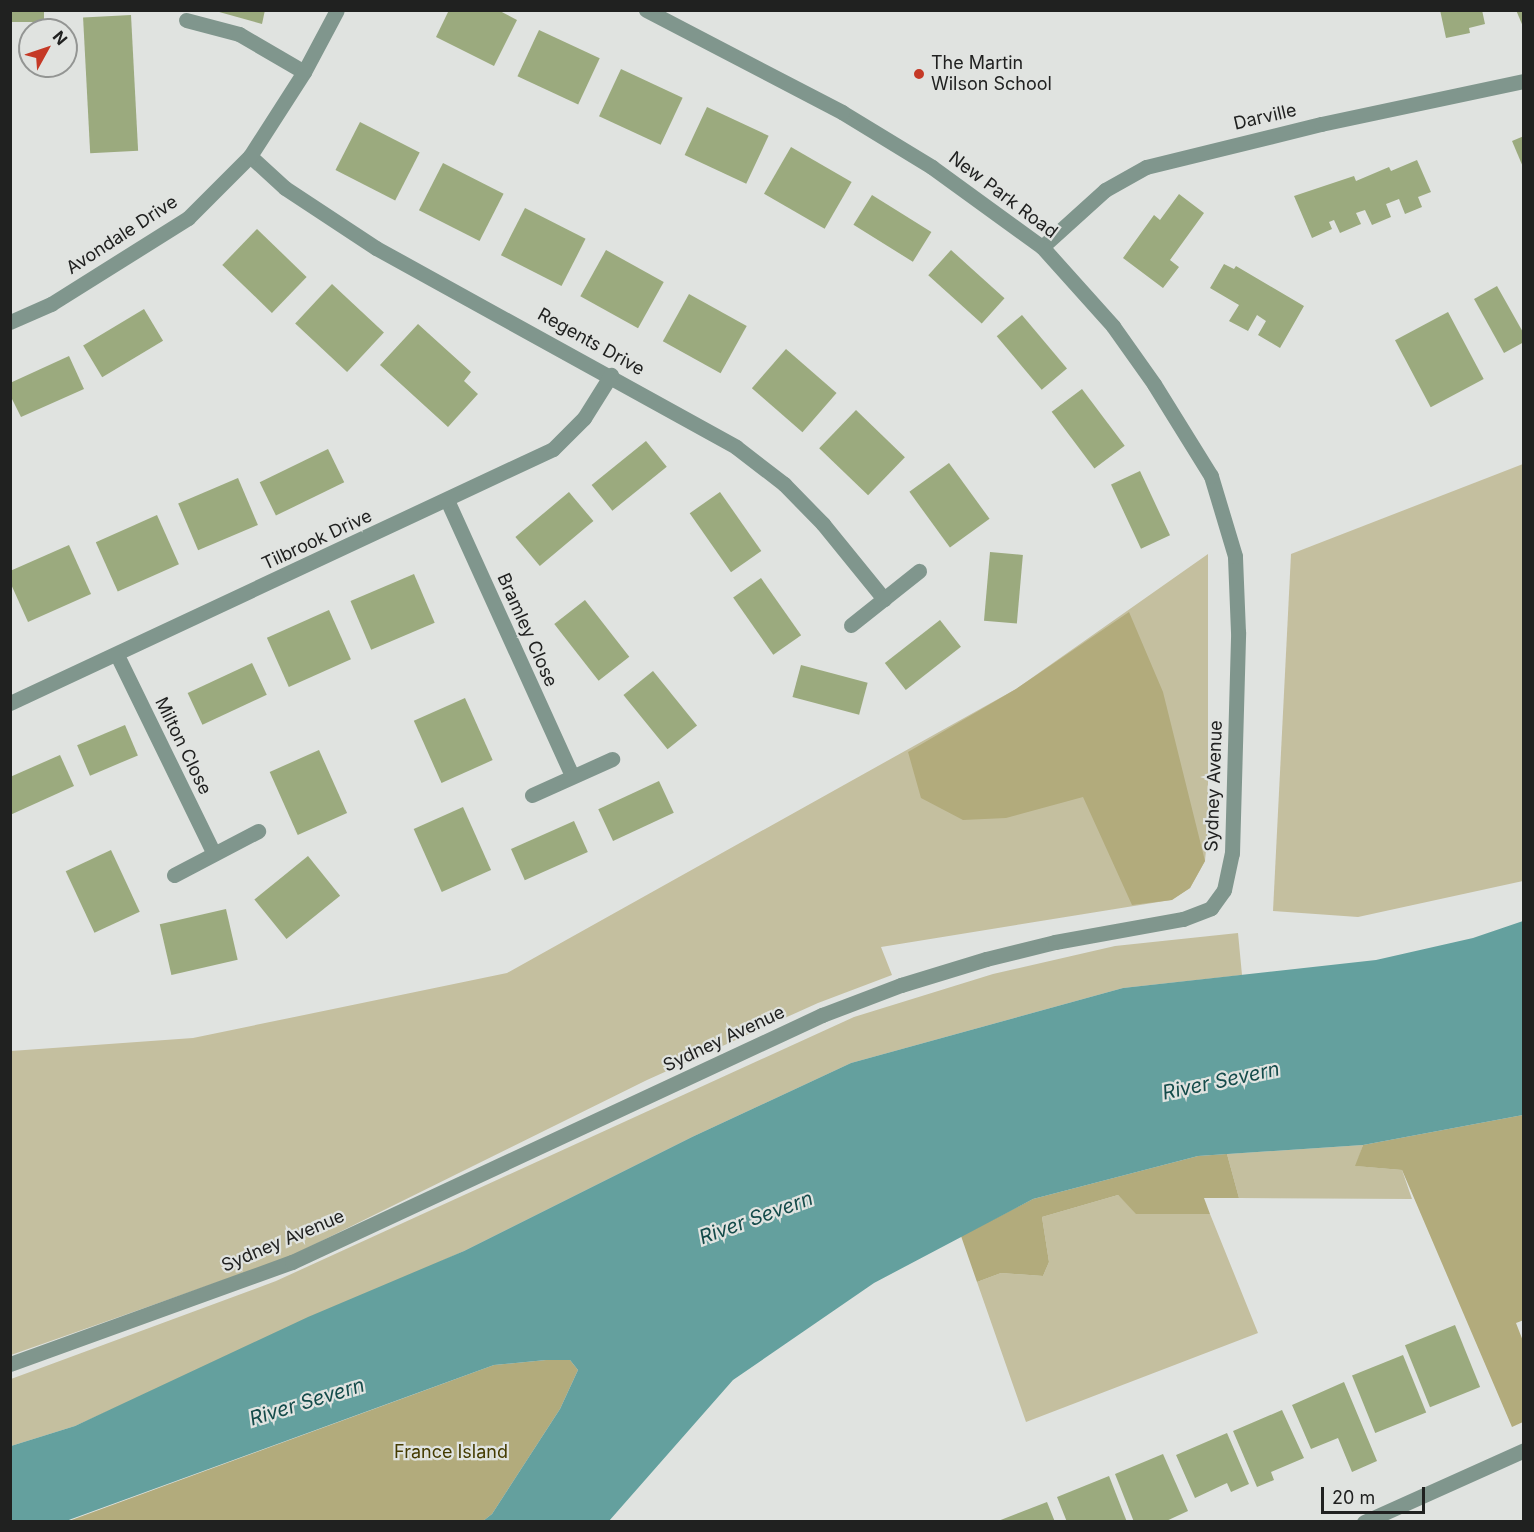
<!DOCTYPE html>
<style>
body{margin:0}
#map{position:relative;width:1534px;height:1532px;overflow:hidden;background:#e0e3e0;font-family:Inter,sans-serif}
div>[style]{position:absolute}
.green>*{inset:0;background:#c4bf9f}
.forest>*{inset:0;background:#b2ab7c}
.water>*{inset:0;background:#64a09e}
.building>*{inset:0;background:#9baa7e;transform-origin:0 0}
.minor>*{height:15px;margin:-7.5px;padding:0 7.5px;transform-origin:7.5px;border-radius:7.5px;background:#80968d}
.dots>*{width:16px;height:16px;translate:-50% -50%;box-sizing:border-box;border:3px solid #e0e3e0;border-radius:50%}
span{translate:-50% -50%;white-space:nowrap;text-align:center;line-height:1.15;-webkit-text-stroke:4.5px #e0e3e0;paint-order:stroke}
.poi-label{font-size:18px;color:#202120}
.left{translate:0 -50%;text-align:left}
.street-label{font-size:18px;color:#202120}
.park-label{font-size:18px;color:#443b00}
.water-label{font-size:20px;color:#144b4a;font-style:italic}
.frame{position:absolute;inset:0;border:12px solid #202120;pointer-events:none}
.north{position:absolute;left:18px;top:18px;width:60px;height:60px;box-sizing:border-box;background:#e0e3e0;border:2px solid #939593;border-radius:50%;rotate:50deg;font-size:16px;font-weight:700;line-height:24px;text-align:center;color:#202120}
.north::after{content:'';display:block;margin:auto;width:21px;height:27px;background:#c53926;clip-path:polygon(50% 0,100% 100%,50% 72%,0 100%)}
.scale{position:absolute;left:1321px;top:1487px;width:104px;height:27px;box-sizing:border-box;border:3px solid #202120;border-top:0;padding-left:8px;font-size:18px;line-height:21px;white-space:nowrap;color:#202120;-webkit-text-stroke:4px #e0e3e0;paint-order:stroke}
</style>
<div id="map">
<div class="green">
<div style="clip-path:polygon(1523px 464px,1523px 881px,1358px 917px,1273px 911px,1291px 554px)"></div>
<div style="clip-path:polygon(1208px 554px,1208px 828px,1205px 861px,1190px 888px,1171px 900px,881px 947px,892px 975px,818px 1003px,647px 1080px,289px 1257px,11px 1355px,11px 1051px,193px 1038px,507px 973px,1016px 689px)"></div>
<div style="clip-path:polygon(1238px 933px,1242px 975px,1123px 988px,851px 1063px,692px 1137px,464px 1251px,75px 1426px,11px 1446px,11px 1379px,276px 1281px,854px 1017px,993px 974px,1115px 946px)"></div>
<div style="clip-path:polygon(1363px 1145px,1356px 1166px,1402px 1170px,1412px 1199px,1239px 1198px,1227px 1154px)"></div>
<div style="clip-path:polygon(1118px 1195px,1136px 1213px,1210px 1214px,1258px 1333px,1026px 1422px,977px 1282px,1001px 1273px,1043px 1276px,1049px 1262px,1042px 1217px)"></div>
</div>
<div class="forest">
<div style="clip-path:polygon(1129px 612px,1163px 692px,1205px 861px,1190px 888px,1172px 900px,1132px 905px,1083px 797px,1006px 818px,963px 820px,921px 798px,908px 752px,1016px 689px)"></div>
<div style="clip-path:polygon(1523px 1115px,1524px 1320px,1516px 1323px,1523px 1341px,1523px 1422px,1512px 1427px,1402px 1170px,1355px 1166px,1363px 1145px)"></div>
<div style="clip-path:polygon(1227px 1154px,1239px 1198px,1204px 1198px,1210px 1214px,1136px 1214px,1118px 1195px,1042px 1217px,1049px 1262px,1043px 1276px,1001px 1273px,977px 1282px,961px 1236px,1033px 1199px,1198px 1156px)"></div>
<div style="clip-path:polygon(546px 1360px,570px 1360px,578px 1370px,560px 1409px,492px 1514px,483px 1521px,66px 1522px,494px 1365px)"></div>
</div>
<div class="water">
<div style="clip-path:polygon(1523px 921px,1523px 1115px,1363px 1145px,1198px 1156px,1033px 1199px,874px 1283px,733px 1380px,609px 1521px,483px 1521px,492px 1514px,560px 1409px,578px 1370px,570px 1360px,546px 1360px,494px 1365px,66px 1521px,11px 1521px,11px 1446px,75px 1426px,308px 1317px,464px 1251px,692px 1137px,851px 1063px,1123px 988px,1376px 960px,1473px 938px)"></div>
</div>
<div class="building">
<div style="left:10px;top:10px;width:34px;height:12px"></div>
<div style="clip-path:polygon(212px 10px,265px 10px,262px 24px)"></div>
<div style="clip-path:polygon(449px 10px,498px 10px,517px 20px,494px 66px,436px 37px)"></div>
<div style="clip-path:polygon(1440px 10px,1482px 10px,1485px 24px,1469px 28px,1470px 33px,1446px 38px)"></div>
<div style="clip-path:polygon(1516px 10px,1524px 10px,1524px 29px)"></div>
<div style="left:131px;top:15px;width:136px;height:48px;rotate:87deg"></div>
<div style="left:539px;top:30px;width:67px;height:51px;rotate:25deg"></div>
<div style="left:621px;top:69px;width:68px;height:52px;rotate:25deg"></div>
<div style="left:707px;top:107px;width:68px;height:53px;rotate:25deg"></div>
<div style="left:360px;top:122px;width:67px;height:54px;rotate:27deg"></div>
<div style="clip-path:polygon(1524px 136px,1524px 167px,1523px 167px,1512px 141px)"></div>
<div style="left:791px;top:147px;width:70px;height:54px;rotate:30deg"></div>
<div style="clip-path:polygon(1417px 160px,1431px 192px,1418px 197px,1422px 207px,1405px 214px,1399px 199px,1386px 204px,1391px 217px,1372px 225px,1365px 210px,1356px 213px,1361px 224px,1340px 233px,1334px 220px,1329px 222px,1332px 229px,1312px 238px,1294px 196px,1354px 176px,1356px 181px,1389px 167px,1391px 171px)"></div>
<div style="left:443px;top:163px;width:68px;height:53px;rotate:27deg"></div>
<div style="clip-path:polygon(1179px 194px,1204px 213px,1170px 260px,1179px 267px,1163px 288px,1123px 258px,1154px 215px,1160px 220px)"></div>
<div style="left:872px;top:195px;width:70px;height:35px;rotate:32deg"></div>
<div style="left:525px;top:208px;width:68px;height:53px;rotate:27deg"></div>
<div style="left:257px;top:229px;width:69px;height:50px;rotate:44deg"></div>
<div style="left:606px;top:250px;width:66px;height:53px;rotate:29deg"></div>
<div style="left:951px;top:250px;width:72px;height:34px;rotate:42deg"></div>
<div style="clip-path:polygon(1224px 264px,1234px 269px,1236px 266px,1304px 306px,1280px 348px,1258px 335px,1266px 321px,1257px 315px,1248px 331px,1229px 321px,1239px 305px,1210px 288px)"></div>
<div style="left:332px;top:284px;width:71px;height:54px;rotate:43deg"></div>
<div style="clip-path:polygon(1497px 286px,1524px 334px,1524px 342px,1504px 353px,1474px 299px)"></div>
<div style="left:689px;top:294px;width:66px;height:54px;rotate:29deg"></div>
<div style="left:144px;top:309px;width:37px;height:71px;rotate:59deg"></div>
<div style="left:1448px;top:312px;width:76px;height:60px;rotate:62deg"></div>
<div style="left:1022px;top:315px;width:70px;height:33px;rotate:50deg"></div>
<div style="clip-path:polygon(418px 324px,471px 372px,464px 381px,478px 394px,448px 427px,380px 365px)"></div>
<div style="left:786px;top:349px;width:67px;height:52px;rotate:41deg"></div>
<div style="clip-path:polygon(69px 356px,84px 389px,21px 417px,10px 395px,10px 383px)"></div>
<div style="left:1082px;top:389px;width:71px;height:38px;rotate:53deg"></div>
<div style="left:856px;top:410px;width:68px;height:53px;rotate:44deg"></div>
<div style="left:646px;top:441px;width:33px;height:70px;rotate:51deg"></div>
<div style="left:328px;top:449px;width:37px;height:76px;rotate:64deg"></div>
<div style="left:949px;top:463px;width:69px;height:49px;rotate:54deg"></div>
<div style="left:1140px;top:471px;width:71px;height:32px;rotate:65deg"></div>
<div style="left:238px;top:478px;width:51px;height:65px;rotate:67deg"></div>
<div style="left:569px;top:492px;width:38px;height:70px;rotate:50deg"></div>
<div style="left:720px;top:492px;width:72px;height:37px;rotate:55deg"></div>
<div style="left:157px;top:515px;width:54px;height:67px;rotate:66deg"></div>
<div style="clip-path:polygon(69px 545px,91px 594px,28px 622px,10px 582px,10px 571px)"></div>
<div style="left:990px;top:552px;width:33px;height:69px;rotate:5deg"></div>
<div style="left:414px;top:574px;width:53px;height:69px;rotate:67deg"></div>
<div style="left:761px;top:578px;width:70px;height:34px;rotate:55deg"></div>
<div style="left:585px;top:600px;width:72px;height:39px;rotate:52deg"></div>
<div style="left:329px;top:610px;width:54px;height:68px;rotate:66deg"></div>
<div style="left:940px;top:620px;width:34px;height:70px;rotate:52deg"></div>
<div style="left:252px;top:663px;width:35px;height:71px;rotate:65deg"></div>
<div style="left:801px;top:665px;width:69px;height:33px;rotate:15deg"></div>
<div style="left:653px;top:671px;width:70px;height:38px;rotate:51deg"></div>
<div style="left:465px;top:698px;width:68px;height:56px;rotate:66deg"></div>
<div style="left:125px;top:725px;width:33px;height:52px;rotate:67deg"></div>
<div style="left:319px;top:750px;width:69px;height:54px;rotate:66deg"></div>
<div style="clip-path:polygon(60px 755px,74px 786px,10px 815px,10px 777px)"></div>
<div style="left:659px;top:781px;width:35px;height:67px;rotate:65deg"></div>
<div style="left:463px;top:807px;width:69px;height:54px;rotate:66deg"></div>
<div style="left:574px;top:821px;width:34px;height:69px;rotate:66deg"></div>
<div style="left:111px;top:850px;width:68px;height:50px;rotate:65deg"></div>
<div style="left:308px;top:856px;width:51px;height:69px;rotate:51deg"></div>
<div style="left:226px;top:909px;width:52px;height:68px;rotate:77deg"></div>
<div style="left:1455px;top:1325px;width:67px;height:54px;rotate:68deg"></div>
<div style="left:1403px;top:1355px;width:62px;height:55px;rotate:68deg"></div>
<div style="clip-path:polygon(1344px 1382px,1377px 1461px,1352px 1472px,1338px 1438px,1311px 1449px,1292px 1405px)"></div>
<div style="clip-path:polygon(1282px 1410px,1304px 1458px,1271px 1472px,1274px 1480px,1257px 1487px,1233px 1431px)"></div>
<div style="clip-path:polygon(1227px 1433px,1249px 1484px,1231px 1492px,1227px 1483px,1195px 1498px,1176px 1455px)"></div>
<div style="clip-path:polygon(1163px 1454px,1188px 1511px,1164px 1522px,1134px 1522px,1115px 1474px)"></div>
<div style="clip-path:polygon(1109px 1476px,1127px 1522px,1067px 1522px,1057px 1497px)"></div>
<div style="clip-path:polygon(1047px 1502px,1055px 1522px,998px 1522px,998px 1521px)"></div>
</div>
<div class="minor">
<div style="left:186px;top:20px;width:55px;rotate:14.8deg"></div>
<div style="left:239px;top:34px;width:75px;rotate:30.3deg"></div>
<div style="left:250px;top:156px;width:47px;rotate:42.4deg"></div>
<div style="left:285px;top:188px;width:109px;rotate:33.4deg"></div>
<div style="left:376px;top:248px;width:411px;rotate:28.9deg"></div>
<div style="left:736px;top:447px;width:61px;rotate:37.6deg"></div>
<div style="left:784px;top:484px;width:56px;rotate:45.7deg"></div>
<div style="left:823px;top:524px;width:97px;rotate:50.9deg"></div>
<div style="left:1042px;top:247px;width:85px;rotate:-42.1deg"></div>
<div style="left:1105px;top:190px;width:47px;rotate:-29.3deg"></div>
<div style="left:1146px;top:167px;width:180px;rotate:-13.8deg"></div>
<div style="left:1321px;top:124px;width:208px;rotate:-12deg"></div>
<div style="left:10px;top:322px;width:45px;rotate:-23.7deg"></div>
<div style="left:51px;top:304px;width:162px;rotate:-32.1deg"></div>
<div style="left:188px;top:218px;width:88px;rotate:-45deg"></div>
<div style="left:250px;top:156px;width:100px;rotate:-57.3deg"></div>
<div style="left:304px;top:72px;width:70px;rotate:-62deg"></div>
<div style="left:447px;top:500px;width:303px;rotate:65.6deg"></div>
<div style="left:851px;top:625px;width:87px;rotate:-38.5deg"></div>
<div style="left:117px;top:655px;width:221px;rotate:64deg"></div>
<div style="left:10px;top:703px;width:599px;rotate:-25.07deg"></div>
<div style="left:553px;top:449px;width:44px;rotate:-45deg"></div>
<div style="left:584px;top:418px;width:51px;rotate:-57.9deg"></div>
<div style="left:532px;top:795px;width:88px;rotate:-24.2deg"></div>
<div style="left:174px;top:875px;width:95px;rotate:-27.6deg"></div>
<div style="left:10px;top:1364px;width:300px;rotate:-19.9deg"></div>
<div style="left:292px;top:1262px;width:585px;rotate:-24.99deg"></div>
<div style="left:822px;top:1015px;width:85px;rotate:-20.8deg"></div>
<div style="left:901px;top:985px;width:89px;rotate:-17deg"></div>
<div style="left:986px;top:959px;width:71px;rotate:-13.8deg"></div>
<div style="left:1055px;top:942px;width:130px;rotate:-10.2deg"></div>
<div style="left:1183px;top:919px;width:30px;rotate:-21deg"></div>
<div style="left:1211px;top:908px;width:22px;rotate:-54deg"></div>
<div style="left:1224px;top:890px;width:38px;rotate:-78deg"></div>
<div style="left:1232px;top:853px;width:221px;rotate:-88.4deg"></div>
<div style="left:1238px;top:632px;width:76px;rotate:-92.3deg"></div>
<div style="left:1235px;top:556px;width:84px;rotate:-106.7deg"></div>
<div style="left:1211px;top:476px;width:108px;rotate:-121.8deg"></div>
<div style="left:1154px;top:384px;width:71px;rotate:-125.3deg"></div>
<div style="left:1113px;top:326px;width:106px;rotate:-131.9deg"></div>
<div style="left:1042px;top:247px;width:136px;rotate:-144deg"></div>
<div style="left:932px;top:167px;width:105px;rotate:-148.6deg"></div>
<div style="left:842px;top:112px;width:221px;rotate:-152.5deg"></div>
<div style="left:1364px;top:1522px;width:175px;rotate:-24.2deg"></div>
</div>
<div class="dots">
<div style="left:919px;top:74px;background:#c53926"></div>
</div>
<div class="poi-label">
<span class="left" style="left:931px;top:74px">The Martin<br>Wilson School</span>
</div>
<div class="street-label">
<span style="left:1265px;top:117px;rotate:-13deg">Darville</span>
<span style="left:1003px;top:195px;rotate:37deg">New Park Road</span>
<span style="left:122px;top:235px;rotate:-33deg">Avondale Drive</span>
<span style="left:591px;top:342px;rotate:29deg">Regents Drive</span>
<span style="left:317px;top:540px;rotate:-25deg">Tilbrook Drive</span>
<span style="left:527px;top:630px;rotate:66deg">Bramley Close</span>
<span style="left:183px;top:746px;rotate:64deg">Milton Close</span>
<span style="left:1214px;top:786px;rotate:-88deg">Sydney Avenue</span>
<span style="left:724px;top:1039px;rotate:-25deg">Sydney Avenue</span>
<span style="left:283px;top:1241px;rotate:-23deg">Sydney Avenue</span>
</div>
<div class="park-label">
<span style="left:451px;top:1452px">France Island</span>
</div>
<div class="water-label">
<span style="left:1221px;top:1081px;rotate:-12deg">River Severn</span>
<span style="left:756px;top:1218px;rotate:-20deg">River Severn</span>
<span style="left:307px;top:1402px;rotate:-17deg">River Severn</span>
</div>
<div class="frame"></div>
<div class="north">N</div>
<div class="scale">20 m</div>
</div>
